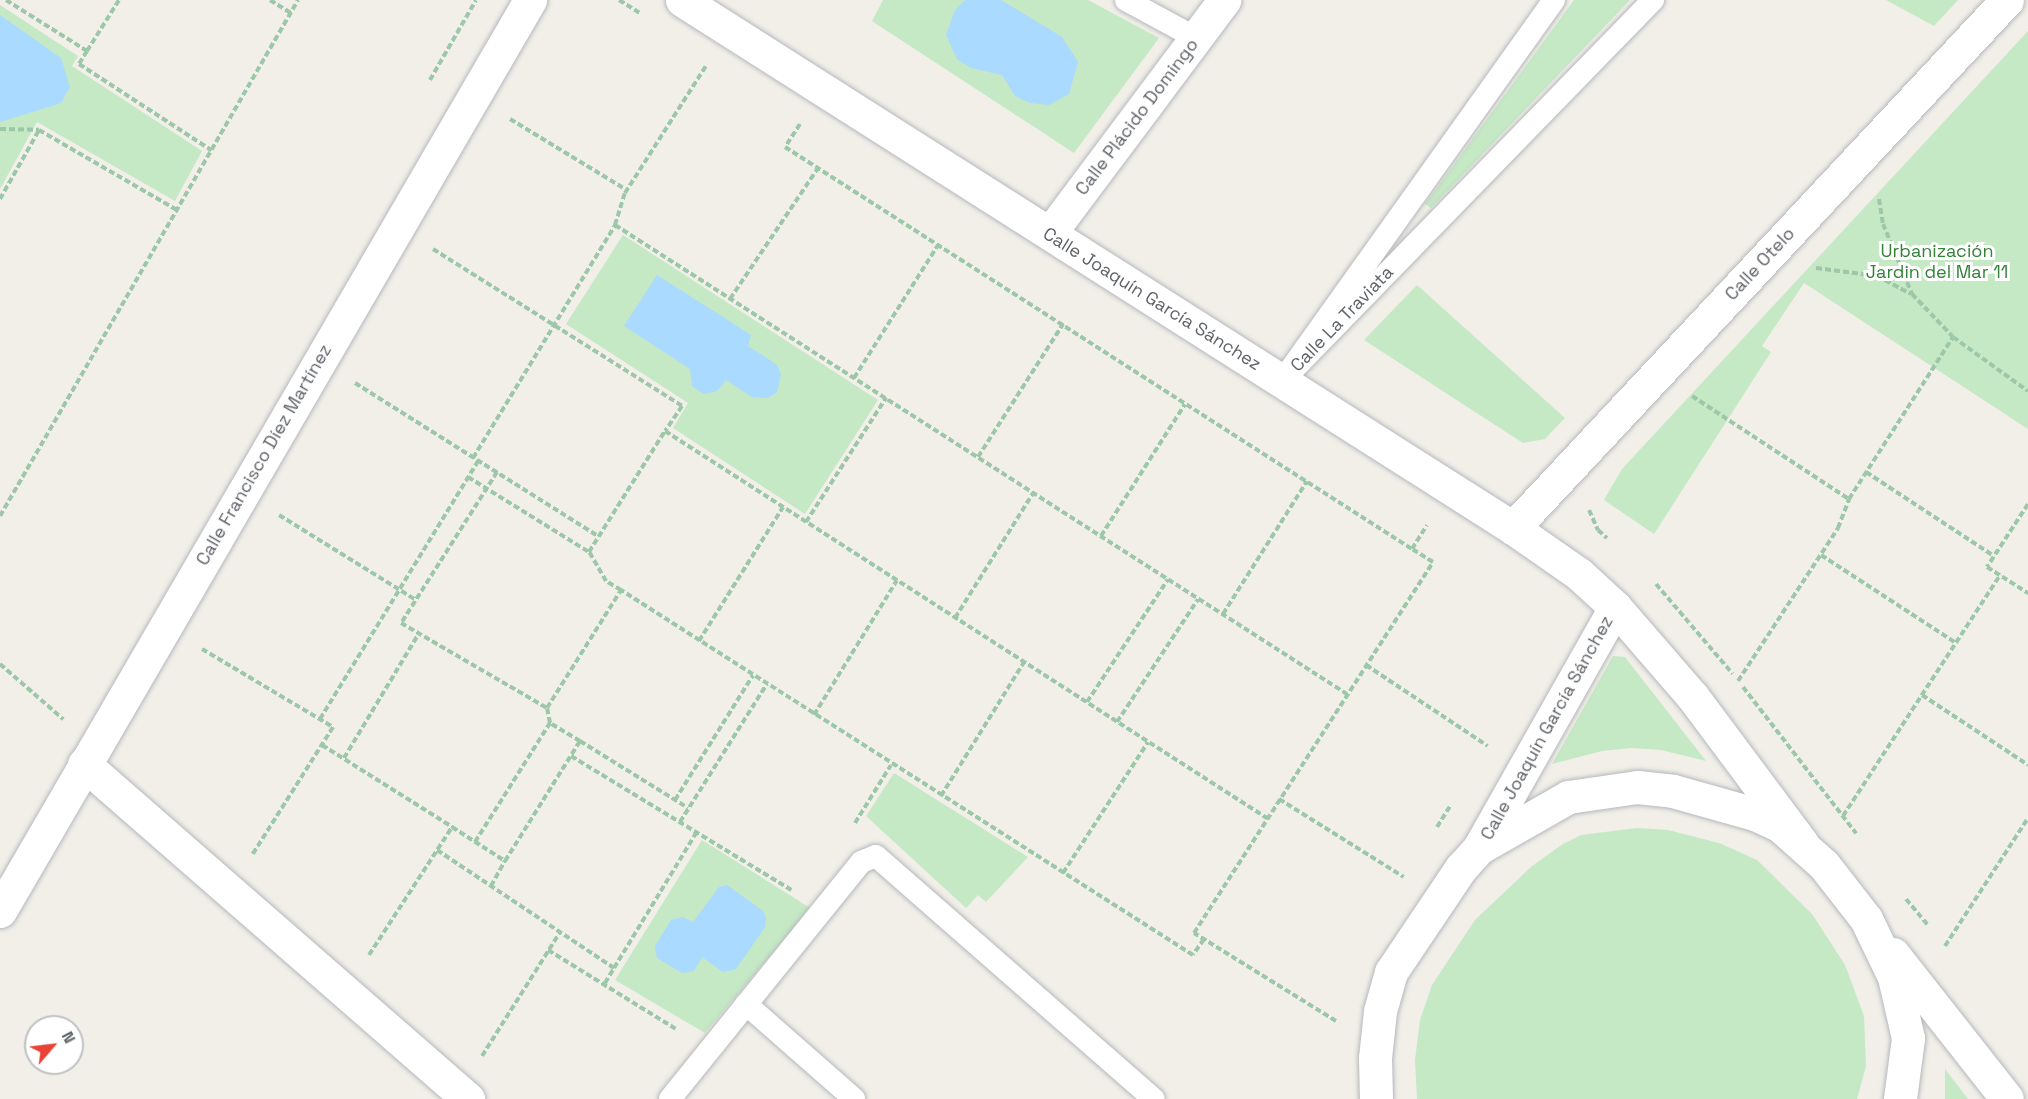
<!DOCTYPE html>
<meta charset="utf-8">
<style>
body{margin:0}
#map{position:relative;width:2028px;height:1099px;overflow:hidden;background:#f1efe8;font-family:"Space Grotesk",sans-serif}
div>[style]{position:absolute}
.green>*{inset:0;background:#c5e8c5}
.water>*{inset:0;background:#aadaff}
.path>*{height:4px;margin-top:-2px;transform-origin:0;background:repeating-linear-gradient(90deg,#9cc7a9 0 6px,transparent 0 9px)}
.roads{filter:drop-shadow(0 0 2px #b5b8bc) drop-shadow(0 0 2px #b5b8bc)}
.lane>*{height:22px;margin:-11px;padding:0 11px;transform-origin:11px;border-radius:11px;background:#fff}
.street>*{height:33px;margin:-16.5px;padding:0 16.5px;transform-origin:16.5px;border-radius:16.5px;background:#fff}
span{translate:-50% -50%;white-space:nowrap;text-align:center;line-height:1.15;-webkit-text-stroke:6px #fff;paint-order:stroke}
.street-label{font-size:18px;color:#5f6368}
.park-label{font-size:18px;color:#348238}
.north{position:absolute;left:24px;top:1015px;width:60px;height:60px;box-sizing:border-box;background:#fff;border:2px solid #bfc1c3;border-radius:50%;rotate:62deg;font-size:16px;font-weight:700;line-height:24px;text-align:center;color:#5f6368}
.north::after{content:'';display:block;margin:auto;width:21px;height:27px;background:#ea4335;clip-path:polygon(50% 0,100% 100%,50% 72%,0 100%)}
</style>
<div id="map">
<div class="green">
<div style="clip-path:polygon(883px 0,1088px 0,1159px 38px,1074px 153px,872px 21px)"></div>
<div style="clip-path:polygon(1574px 0,1630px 0,1431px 208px,1425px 204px)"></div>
<div style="clip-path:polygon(1886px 0,1958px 0,1934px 26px)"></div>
<div style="clip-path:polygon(0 5px,78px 56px,72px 66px,202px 151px,175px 201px,37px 122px,0 189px)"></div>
<div style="clip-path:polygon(2028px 31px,2028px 429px,1804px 283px,1762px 346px,1771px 352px,1654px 534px,1604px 500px,1622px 469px)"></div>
<div style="clip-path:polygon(623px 235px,878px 400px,805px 514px,673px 428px,688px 403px,566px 324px)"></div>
<div style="clip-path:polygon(1417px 285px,1565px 418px,1545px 439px,1523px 443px,1364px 340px)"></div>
<div style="clip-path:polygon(1613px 656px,1625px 657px,1706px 761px,1661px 750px,1631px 748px,1602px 751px,1552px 764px)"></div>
<div style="clip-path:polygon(894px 773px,1028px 857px,986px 902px,978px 895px,966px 908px,866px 816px)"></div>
<div style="clip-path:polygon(1637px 828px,1668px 830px,1719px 843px,1757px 860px,1812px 914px,1845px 965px,1864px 1016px,1866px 1066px,1857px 1099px,1417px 1099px,1415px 1060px,1420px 1020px,1432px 985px,1475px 920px,1532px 866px,1563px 844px,1581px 835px)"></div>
<div style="clip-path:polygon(702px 840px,810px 908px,705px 1033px,615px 980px)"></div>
<div style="clip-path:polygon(1945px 1069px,1968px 1099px,1945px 1099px)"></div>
</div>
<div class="water">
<div style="clip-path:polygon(965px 0,1001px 0,1062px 37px,1078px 62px,1069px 94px,1049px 105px,1030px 103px,1015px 96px,1002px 75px,971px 68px,957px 59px,946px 35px,955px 10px)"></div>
<div style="clip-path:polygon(0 15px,61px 58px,70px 87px,61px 103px,0 122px)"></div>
<div style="clip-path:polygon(657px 275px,751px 335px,748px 346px,776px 364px,781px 374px,777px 392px,768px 398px,752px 397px,726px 380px,717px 391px,704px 394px,692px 386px,690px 369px,624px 326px)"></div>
<div style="clip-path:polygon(727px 885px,763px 911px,766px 918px,765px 927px,736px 969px,723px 972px,702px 957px,694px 971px,682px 973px,657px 958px,655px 946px,671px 920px,683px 917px,693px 922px,719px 887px)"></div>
</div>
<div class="path">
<div style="left:6px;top:0;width:96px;rotate:32.2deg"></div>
<div style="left:87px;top:51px;width:15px;rotate:122deg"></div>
<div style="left:79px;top:64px;width:158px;rotate:33.1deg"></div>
<div style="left:270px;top:0;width:25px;rotate:32deg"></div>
<div style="left:619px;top:0;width:26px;rotate:32deg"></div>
<div style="left:87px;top:51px;width:60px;rotate:-57.9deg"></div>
<div style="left:430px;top:80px;width:92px;rotate:-60.1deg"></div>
<div style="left:510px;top:119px;width:137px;rotate:31.3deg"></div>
<div style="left:800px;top:124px;width:27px;rotate:123deg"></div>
<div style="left:785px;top:147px;width:745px;rotate:32.67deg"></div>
<div style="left:1412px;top:549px;width:28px;rotate:-58deg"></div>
<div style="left:0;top:129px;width:39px;rotate:1deg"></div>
<div style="left:0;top:199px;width:79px;rotate:-60.5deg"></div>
<div style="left:39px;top:130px;width:160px;rotate:30.1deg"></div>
<div style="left:1879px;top:199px;width:25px;rotate:81deg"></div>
<div style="left:1883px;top:224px;width:76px;rotate:67.5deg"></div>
<div style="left:1912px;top:294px;width:59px;rotate:46.4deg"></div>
<div style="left:1953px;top:337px;width:92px;rotate:35.8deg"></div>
<div style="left:615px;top:225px;width:869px;rotate:32.65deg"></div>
<div style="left:433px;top:249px;width:294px;rotate:32.2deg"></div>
<div style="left:682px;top:406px;width:30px;rotate:124deg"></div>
<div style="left:1816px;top:268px;width:62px;rotate:7.5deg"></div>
<div style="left:1877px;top:276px;width:38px;rotate:28deg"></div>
<div style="left:730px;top:299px;width:158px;rotate:-56.1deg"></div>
<div style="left:854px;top:378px;width:157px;rotate:-57.7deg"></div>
<div style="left:355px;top:383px;width:287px;rotate:32.2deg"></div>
<div style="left:1692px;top:396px;width:188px;rotate:33.3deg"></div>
<div style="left:1849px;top:499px;width:193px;rotate:-57.3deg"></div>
<div style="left:978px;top:457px;width:158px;rotate:-57.4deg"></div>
<div style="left:473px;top:458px;width:273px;rotate:-58.6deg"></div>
<div style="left:615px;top:225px;width:34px;rotate:-73deg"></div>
<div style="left:625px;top:193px;width:151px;rotate:-57.5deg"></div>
<div style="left:497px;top:472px;width:179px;rotate:122.4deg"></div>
<div style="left:401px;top:623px;width:169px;rotate:30.2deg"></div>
<div style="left:1866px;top:472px;width:153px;rotate:33.3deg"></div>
<div style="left:468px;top:477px;width:142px;rotate:31.8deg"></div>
<div style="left:2028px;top:504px;width:75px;rotate:123.1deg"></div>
<div style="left:1987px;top:567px;width:49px;rotate:32.4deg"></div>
<div style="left:1589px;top:510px;width:22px;rotate:66deg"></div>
<div style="left:1598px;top:530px;width:12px;rotate:42deg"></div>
<div style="left:279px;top:515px;width:161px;rotate:31.8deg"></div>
<div style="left:0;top:516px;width:596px;rotate:-59.99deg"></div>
<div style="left:806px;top:522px;width:148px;rotate:-57.2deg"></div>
<div style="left:1101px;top:536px;width:156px;rotate:-57.5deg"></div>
<div style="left:1821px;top:555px;width:161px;rotate:33.1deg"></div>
<div style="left:1656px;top:584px;width:118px;rotate:49.5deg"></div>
<div style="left:1223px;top:614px;width:157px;rotate:-57.7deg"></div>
<div style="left:955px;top:618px;width:147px;rotate:-58deg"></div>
<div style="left:699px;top:641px;width:158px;rotate:-57.9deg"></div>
<div style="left:202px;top:649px;width:152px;rotate:30.8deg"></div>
<div style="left:333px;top:727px;width:151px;rotate:122.3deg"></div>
<div style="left:0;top:664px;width:84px;rotate:41.1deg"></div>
<div style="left:1366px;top:665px;width:146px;rotate:33.6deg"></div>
<div style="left:1738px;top:681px;width:183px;rotate:-56.8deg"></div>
<div style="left:1838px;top:528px;width:31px;rotate:-69deg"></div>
<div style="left:1743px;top:687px;width:185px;rotate:52.3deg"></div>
<div style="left:1922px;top:695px;width:127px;rotate:33.4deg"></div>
<div style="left:1087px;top:702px;width:147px;rotate:-56.6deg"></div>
<div style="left:814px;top:715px;width:158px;rotate:-58.4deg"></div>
<div style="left:320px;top:719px;width:303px;rotate:-58.5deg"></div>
<div style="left:1117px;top:722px;width:147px;rotate:-56.6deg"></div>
<div style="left:580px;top:741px;width:127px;rotate:31.8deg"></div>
<div style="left:322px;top:745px;width:154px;rotate:32.2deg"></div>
<div style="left:571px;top:756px;width:258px;rotate:31.3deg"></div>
<div style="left:344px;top:758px;width:146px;rotate:-59deg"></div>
<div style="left:941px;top:796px;width:158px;rotate:-58.2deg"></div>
<div style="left:1279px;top:799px;width:147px;rotate:32deg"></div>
<div style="left:675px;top:800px;width:147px;rotate:-58deg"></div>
<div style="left:1843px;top:816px;width:288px;rotate:-56.9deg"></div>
<div style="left:680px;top:822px;width:163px;rotate:-57.8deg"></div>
<div style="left:855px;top:823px;width:68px;rotate:-58.2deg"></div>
<div style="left:1437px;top:827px;width:25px;rotate:-58deg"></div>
<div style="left:475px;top:842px;width:141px;rotate:-57.8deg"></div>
<div style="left:437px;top:850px;width:213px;rotate:33.7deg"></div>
<div style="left:614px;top:968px;width:158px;rotate:-58.7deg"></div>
<div style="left:1063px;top:873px;width:156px;rotate:-57deg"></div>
<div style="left:491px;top:886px;width:29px;rotate:-61deg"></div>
<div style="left:1906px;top:899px;width:34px;rotate:50deg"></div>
<div style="left:1204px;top:939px;width:19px;rotate:125deg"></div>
<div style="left:1193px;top:955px;width:679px;rotate:-147.46deg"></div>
<div style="left:621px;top:590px;width:17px;rotate:-149deg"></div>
<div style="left:606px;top:581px;width:34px;rotate:-120deg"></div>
<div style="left:589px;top:552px;width:143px;rotate:-57.9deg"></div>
<div style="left:665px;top:431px;width:716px;rotate:32.74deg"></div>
<div style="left:1945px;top:946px;width:153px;rotate:-57deg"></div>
<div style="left:548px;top:950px;width:150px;rotate:31.7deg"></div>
<div style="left:369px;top:955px;width:153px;rotate:-57deg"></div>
<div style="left:452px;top:827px;width:63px;rotate:32.7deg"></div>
<div style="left:505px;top:861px;width:142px;rotate:-58deg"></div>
<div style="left:580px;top:741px;width:35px;rotate:-149deg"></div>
<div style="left:550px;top:723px;width:15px;rotate:-101deg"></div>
<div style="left:547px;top:708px;width:139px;rotate:-57.9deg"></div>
<div style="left:605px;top:983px;width:17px;rotate:-59deg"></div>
<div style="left:1336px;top:1021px;width:167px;rotate:-148.2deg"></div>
<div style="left:1194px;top:933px;width:441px;rotate:-57.2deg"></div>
<div style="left:1433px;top:562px;width:25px;rotate:-148deg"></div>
<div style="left:482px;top:1056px;width:146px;rotate:-57.8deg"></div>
</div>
<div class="roads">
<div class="lane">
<div style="left:1126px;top:0;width:80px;rotate:28.5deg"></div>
<div style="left:1554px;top:0;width:468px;rotate:125.5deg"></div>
<div style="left:1282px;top:381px;width:532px;rotate:-45.76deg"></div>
<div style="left:746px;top:1004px;width:144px;rotate:41.3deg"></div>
<div style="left:670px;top:1099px;width:304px;rotate:-51.1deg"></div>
<div style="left:861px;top:862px;width:16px;rotate:-22deg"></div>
<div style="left:876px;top:856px;width:369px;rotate:41.2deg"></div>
</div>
<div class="street">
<div style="left:682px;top:0;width:985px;rotate:32.43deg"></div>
<div style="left:1513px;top:528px;width:80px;rotate:34.9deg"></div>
<div style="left:1579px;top:574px;width:49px;rotate:42.5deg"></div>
<div style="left:1615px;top:607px;width:119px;rotate:49.1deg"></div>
<div style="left:1693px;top:697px;width:182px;rotate:53.3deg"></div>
<div style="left:1050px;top:233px;width:291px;rotate:-53.2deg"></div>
<div style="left:1513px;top:528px;width:723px;rotate:-46.91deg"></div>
<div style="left:84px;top:764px;width:510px;rotate:41.1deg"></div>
<div style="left:1480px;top:846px;width:274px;rotate:-60.5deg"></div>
<div style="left:0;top:911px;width:1054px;rotate:-59.81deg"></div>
<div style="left:1893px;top:954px;width:184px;rotate:51.8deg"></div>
<div style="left:1376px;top:1099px;width:41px;rotate:-91.4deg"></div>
<div style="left:1375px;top:1058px;width:47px;rotate:-83.9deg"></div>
<div style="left:1380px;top:1011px;width:41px;rotate:-74.2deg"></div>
<div style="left:1391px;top:972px;width:125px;rotate:-56.1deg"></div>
<div style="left:1461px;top:868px;width:27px;rotate:-48deg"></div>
<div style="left:1479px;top:848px;width:103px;rotate:-29.8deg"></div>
<div style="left:1568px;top:797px;width:70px;rotate:-8.2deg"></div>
<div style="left:1637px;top:787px;width:36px;rotate:6deg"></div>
<div style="left:1673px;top:791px;width:85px;rotate:15.7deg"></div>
<div style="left:1755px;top:814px;width:26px;rotate:25deg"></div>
<div style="left:1779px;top:825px;width:60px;rotate:41.6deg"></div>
<div style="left:1824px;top:865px;width:68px;rotate:52.1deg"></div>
<div style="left:1866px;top:919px;width:64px;rotate:64.2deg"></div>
<div style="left:1894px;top:977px;width:63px;rotate:77.1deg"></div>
<div style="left:1908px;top:1038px;width:62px;rotate:97.5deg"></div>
</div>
</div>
<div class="street-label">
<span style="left:1137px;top:117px;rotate:-53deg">Calle Plácido Domingo</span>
<span style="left:1760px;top:264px;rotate:-47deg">Calle Otelo</span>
<span style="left:1152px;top:299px;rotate:32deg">Calle Joaquín García Sánchez</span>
<span style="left:1342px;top:319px;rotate:-46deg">Calle La Traviata</span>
<span style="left:264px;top:455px;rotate:-60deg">Calle Francisco Díez Martínez</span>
<span style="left:1547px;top:728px;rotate:-61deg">Calle Joaquín García Sánchez</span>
</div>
<div class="park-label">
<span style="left:1937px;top:262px">Urbanización<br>Jardin del Mar 11</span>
</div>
<div class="north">N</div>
</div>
